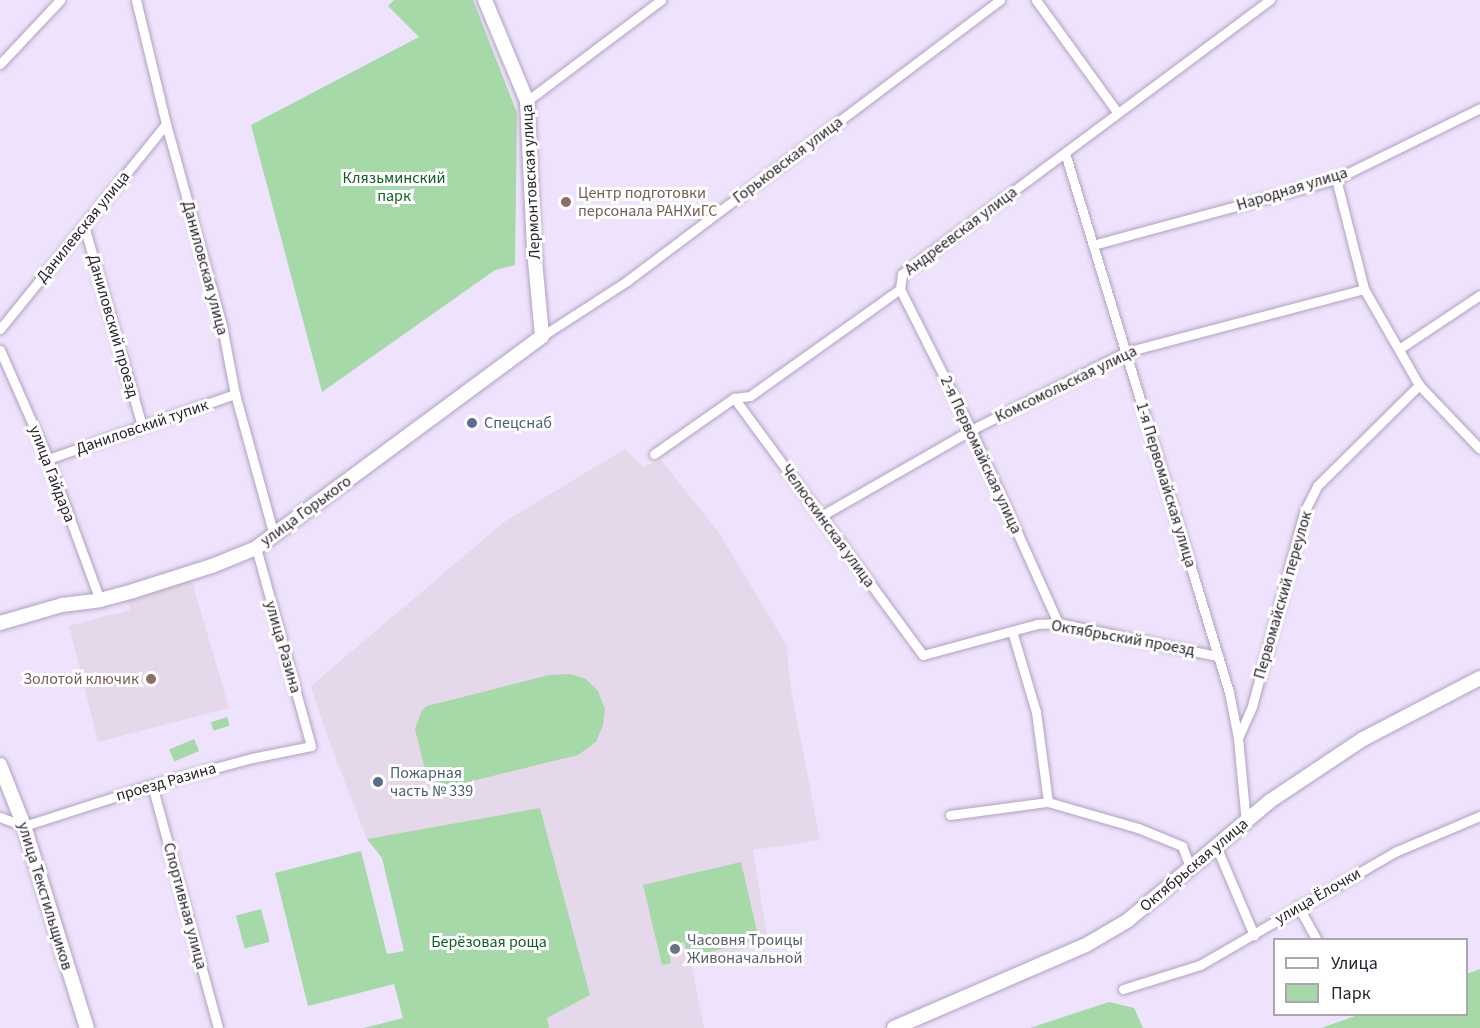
<!DOCTYPE html>
<meta charset="utf-8">
<style>
body{margin:0}
#map{position:relative;width:1480px;height:1028px;overflow:hidden;background:#eee2fc;font-family:"Source Sans 3",sans-serif}
div>[style]{position:absolute}
.education>*{inset:0;background:#e6d8eb}
.green>*{inset:0;background:#a5d9a8;transform-origin:0 0}
.roads{filter:drop-shadow(0 0 2px #b1a2c1) drop-shadow(0 0 2px #b1a2c1)}
.street>*{height:9px;margin:-4.5px;padding:0 4.5px;transform-origin:4.5px;border-radius:4.5px;background:#fff}
.secondary>*{height:14px;margin:-7px;padding:0 7px;transform-origin:7px;border-radius:7px;background:#fff}
.dots>*{width:16px;height:16px;translate:-50% -50%;box-sizing:border-box;border:3px solid #fff;border-radius:50%}
span{translate:-50% -50%;white-space:nowrap;text-align:center;line-height:1.15;-webkit-text-stroke:6px #fff;paint-order:stroke}
.street-label{font-size:16px;color:#28232e}
.park-label{font-size:16px;color:#0f5f21}
.education-label{font-size:16px;color:#785e54}
.left{translate:0 -50%;text-align:left}
.right{translate:-100% -50%;text-align:right}
.service-label{font-size:16px;color:#4e5e75}
.worship-label{font-size:16px;color:#5b616d}
.legend{position:absolute;left:1273px;top:938px;width:195px;height:78px;box-sizing:border-box;background:#fff;border:2px solid #a9a7ab;margin:0;padding:8px 10px;list-style:none;font-size:18px;color:#28232e}
.legend li{display:flex;align-items:center;gap:12px;height:30px}
.legend b{width:30px;border:2px solid #a9a7ab}
</style>
<div id="map">
<div class="education">
<div style="clip-path:polygon(625px 449px,643px 467px,661px 460px,719px 533px,786px 644px,791px 689px,820px 840px,753px 850px,768px 943px,691px 963px,704px 1028px,549px 1028px,547px 1019px,540px 809px,367px 839px,328px 738px,311px 686px,504px 522px)"></div>
<div style="clip-path:polygon(191px 578px,229px 708px,98px 742px,69px 626px,130px 610px,127px 598px)"></div>
</div>
<div class="green">
<div style="clip-path:polygon(394px 0,473px 0,517px 113px,515px 265px,495px 270px,322px 392px,251px 125px,419px 37px,388px 6px)"></div>
<div style="clip-path:polygon(570px 674px,586px 679px,598px 691px,605px 709px,603px 725px,596px 742px,578px 755px,456px 785px,443px 786px,426px 774px,415px 729px,422px 710px,427px 706px,549px 675px)"></div>
<div style="left:227px;top:717px;width:9px;height:17px;rotate:72deg"></div>
<div style="left:194px;top:739px;width:13px;height:27px;rotate:67deg"></div>
<div style="clip-path:polygon(540px 808px,590px 995px,547px 1018px,549px 1028px,364px 1028px,403px 1018px,394px 984px,308px 1006px,275px 873px,361px 851px,387px 954px,404px 951px,382px 858px,367px 839px)"></div>
<div style="clip-path:polygon(741px 862px,759px 940px,688px 957px,684px 942px,668px 946px,671px 963px,662px 965px,643px 885px)"></div>
<div style="left:261px;top:909px;width:34px;height:26px;rotate:75deg"></div>
<div style="clip-path:polygon(1480px 969px,1480px 1028px,1321px 1028px,1358px 1015px,1466px 1014px,1467px 974px)"></div>
<div style="clip-path:polygon(1109px 1002px,1134px 1008px,1143px 1028px,1030px 1028px)"></div>
</div>
<div class="roads">
<div class="street">
<div style="left:136px;top:0;width:128px;rotate:76.4deg"></div>
<div style="left:166px;top:124px;width:210px;rotate:74.5deg"></div>
<div style="left:222px;top:326px;width:69px;rotate:79.2deg"></div>
<div style="left:235px;top:394px;width:147px;rotate:74.6deg"></div>
<div style="left:1036px;top:0;width:138px;rotate:54.1deg"></div>
<div style="left:0;top:64px;width:88px;rotate:-46.8deg"></div>
<div style="left:527px;top:101px;width:168px;rotate:-37deg"></div>
<div style="left:1065px;top:153px;width:563px;rotate:73.08deg"></div>
<div style="left:1229px;top:692px;width:47px;rotate:78.9deg"></div>
<div style="left:1238px;top:738px;width:84px;rotate:84.6deg"></div>
<div style="left:1336px;top:179px;width:114px;rotate:75.7deg"></div>
<div style="left:1364px;top:289px;width:111px;rotate:60.2deg"></div>
<div style="left:1419px;top:385px;width:88px;rotate:46.4deg"></div>
<div style="left:84px;top:226px;width:208px;rotate:73.8deg"></div>
<div style="left:1093px;top:245px;width:252px;rotate:-15.2deg"></div>
<div style="left:1336px;top:179px;width:161px;rotate:-26.2deg"></div>
<div style="left:900px;top:289px;width:158px;rotate:63.3deg"></div>
<div style="left:971px;top:430px;width:212px;rotate:65.7deg"></div>
<div style="left:0;top:329px;width:264px;rotate:-51deg"></div>
<div style="left:542px;top:336px;width:101px;rotate:-32.9deg"></div>
<div style="left:627px;top:281px;width:467px;rotate:-37deg"></div>
<div style="left:1399px;top:349px;width:97px;rotate:-33.7deg"></div>
<div style="left:0;top:350px;width:119px;rotate:66.2deg"></div>
<div style="left:48px;top:459px;width:150px;rotate:69.8deg"></div>
<div style="left:734px;top:398px;width:319px;rotate:53.7deg"></div>
<div style="left:923px;top:655px;width:118px;rotate:-15.2deg"></div>
<div style="left:1037px;top:624px;width:21px;rotate:-3deg"></div>
<div style="left:1058px;top:623px;width:163px;rotate:11.7deg"></div>
<div style="left:654px;top:454px;width:98px;rotate:-35deg"></div>
<div style="left:734px;top:398px;width:16px;rotate:-7deg"></div>
<div style="left:750px;top:396px;width:184px;rotate:-35.5deg"></div>
<div style="left:900px;top:289px;width:15px;rotate:-82deg"></div>
<div style="left:902px;top:274px;width:459px;rotate:-36.7deg"></div>
<div style="left:48px;top:459px;width:198px;rotate:-19.2deg"></div>
<div style="left:821px;top:516px;width:173px;rotate:-29.8deg"></div>
<div style="left:971px;top:430px;width:174px;rotate:-26.7deg"></div>
<div style="left:1126px;top:352px;width:246px;rotate:-14.8deg"></div>
<div style="left:1012px;top:631px;width:84px;rotate:73.5deg"></div>
<div style="left:1036px;top:712px;width:91px;rotate:82.4deg"></div>
<div style="left:1238px;top:738px;width:35px;rotate:-66deg"></div>
<div style="left:1252px;top:706px;width:203px;rotate:-74.9deg"></div>
<div style="left:1305px;top:510px;width:27px;rotate:-63deg"></div>
<div style="left:1317px;top:486px;width:144px;rotate:-44.7deg"></div>
<div style="left:152px;top:785px;width:252px;rotate:74.8deg"></div>
<div style="left:950px;top:815px;width:99px;rotate:-7.6deg"></div>
<div style="left:1048px;top:802px;width:94px;rotate:16.1deg"></div>
<div style="left:1138px;top:828px;width:48px;rotate:22.2deg"></div>
<div style="left:1182px;top:846px;width:25px;rotate:69deg"></div>
<div style="left:0;top:817px;width:26px;rotate:21deg"></div>
<div style="left:24px;top:826px;width:134px;rotate:-17.8deg"></div>
<div style="left:152px;top:785px;width:104px;rotate:-15.1deg"></div>
<div style="left:252px;top:758px;width:60px;rotate:-11.5deg"></div>
<div style="left:311px;top:746px;width:205px;rotate:-105.5deg"></div>
<div style="left:1216px;top:846px;width:97px;rotate:66.9deg"></div>
<div style="left:1298px;top:906px;width:39px;rotate:61deg"></div>
<div style="left:1123px;top:989px;width:81px;rotate:-17.3deg"></div>
<div style="left:1200px;top:965px;width:228px;rotate:-30.1deg"></div>
<div style="left:1397px;top:851px;width:90px;rotate:-22.9deg"></div>
</div>
<div class="secondary">
<div style="left:0;top:623px;width:65px;rotate:-16.2deg"></div>
<div style="left:62px;top:605px;width:38px;rotate:-7deg"></div>
<div style="left:100px;top:600px;width:34px;rotate:-15deg"></div>
<div style="left:133px;top:591px;width:83px;rotate:-17.6deg"></div>
<div style="left:212px;top:566px;width:48px;rotate:-22.2deg"></div>
<div style="left:256px;top:548px;width:356px;rotate:-36.5deg"></div>
<div style="left:542px;top:336px;width:87px;rotate:-95.3deg"></div>
<div style="left:534px;top:249px;width:148px;rotate:-92.7deg"></div>
<div style="left:527px;top:101px;width:109px;rotate:-112.6deg"></div>
<div style="left:0;top:765px;width:66px;rotate:68.5deg"></div>
<div style="left:24px;top:826px;width:212px;rotate:72.7deg"></div>
<div style="left:894px;top:1028px;width:209px;rotate:-23.4deg"></div>
<div style="left:1086px;top:945px;width:48px;rotate:-30.3deg"></div>
<div style="left:1127px;top:921px;width:187px;rotate:-40deg"></div>
<div style="left:1270px;top:801px;width:112px;rotate:-33.7deg"></div>
<div style="left:1363px;top:739px;width:132px;rotate:-27.5deg"></div>
</div>
</div>
<div class="dots">
<div style="left:566px;top:202px;background:#8d6e63"></div>
<div style="left:472px;top:423px;background:#5c6f8a"></div>
<div style="left:151px;top:679px;background:#8d6e63"></div>
<div style="left:378px;top:782px;background:#5c6f8a"></div>
<div style="left:675px;top:949px;background:#6b7280"></div>
</div>
<div class="street-label">
<span style="left:788px;top:160px;rotate:-37deg">Горьковская улица</span>
<span style="left:531px;top:182px;rotate:-93deg">Лермонтовская улица</span>
<span style="left:1292px;top:189px;rotate:-17deg">Народная улица</span>
<span style="left:83px;top:227px;rotate:-51deg">Данилевская улица</span>
<span style="left:961px;top:231px;rotate:-37deg">Андреевская улица</span>
<span style="left:205px;top:268px;rotate:75deg">Даниловская улица</span>
<span style="left:113px;top:326px;rotate:74deg">Даниловский проезд</span>
<span style="left:1066px;top:384px;rotate:-26deg">Комсомольская улица</span>
<span style="left:142px;top:427px;rotate:-19deg">Даниловский тупик</span>
<span style="left:981px;top:455px;rotate:65deg">2-я Первомайская улица</span>
<span style="left:52px;top:474px;rotate:69deg">улица Гайдара</span>
<span style="left:1166px;top:485px;rotate:73deg">1-я Первомайская улица</span>
<span style="left:306px;top:511px;rotate:-36deg">улица Горького</span>
<span style="left:828px;top:526px;rotate:54deg">Челюскинская улица</span>
<span style="left:1283px;top:595px;rotate:-74deg">Первомайский переулок</span>
<span style="left:1123px;top:638px;rotate:10deg">Октябрьский проезд</span>
<span style="left:283px;top:647px;rotate:74deg">улица Разина</span>
<span style="left:166px;top:782px;rotate:-16deg">проезд Разина</span>
<span style="left:1194px;top:865px;rotate:-40deg">Октябрьская улица</span>
<span style="left:45px;top:896px;rotate:73deg">улица Текстильщиков</span>
<span style="left:1318px;top:896px;rotate:-30deg">улица Ёлочки</span>
<span style="left:185px;top:906px;rotate:75deg">Спортивная улица</span>
</div>
<div class="park-label">
<span style="left:394px;top:187px">Клязьминский<br>парк</span>
<span style="left:489px;top:942px">Берёзовая роща</span>
</div>
<div class="education-label">
<span class="left" style="left:578px;top:202px">Центр подготовки<br>персонала РАНХиГС</span>
<span class="right" style="left:139px;top:679px">Золотой ключик</span>
</div>
<div class="service-label">
<span class="left" style="left:484px;top:423px">Спецснаб</span>
<span class="left" style="left:390px;top:782px">Пожарная<br>часть № 339</span>
</div>
<div class="worship-label">
<span class="left" style="left:687px;top:949px">Часовня Троицы<br>Живоначальной</span>
</div>
<ul class="legend">
<li><b style="height:8px;background:#fff"></b>Улица</li>
<li><b style="height:16px;background:#a5d9a8"></b>Парк</li>
</ul>
</div>
